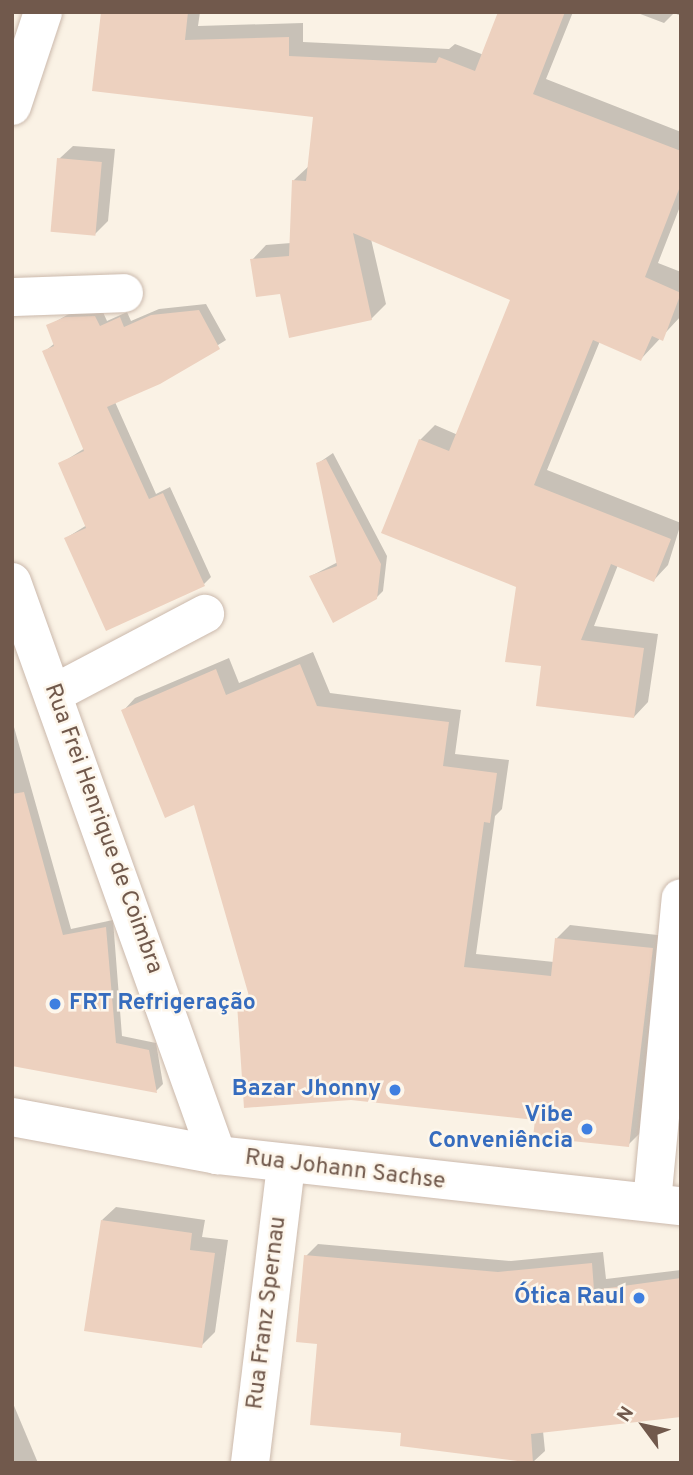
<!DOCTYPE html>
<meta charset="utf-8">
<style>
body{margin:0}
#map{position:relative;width:693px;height:1475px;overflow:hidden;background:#faf2e5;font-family:Overpass,sans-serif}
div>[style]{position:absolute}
.shadow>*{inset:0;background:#0003}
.building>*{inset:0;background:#edd1bf;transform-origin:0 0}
.roads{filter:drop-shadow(0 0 2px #cbb9ac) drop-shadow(0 0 2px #cbb9ac)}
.minor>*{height:38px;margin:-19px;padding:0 19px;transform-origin:19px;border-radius:19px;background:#fff}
.dots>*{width:19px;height:19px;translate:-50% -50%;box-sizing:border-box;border:4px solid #fdf6eb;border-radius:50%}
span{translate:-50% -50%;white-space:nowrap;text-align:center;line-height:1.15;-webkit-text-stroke:5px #fdf6eb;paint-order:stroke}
.street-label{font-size:23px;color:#71594c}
.shop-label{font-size:23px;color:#366cbe;font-weight:700}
.left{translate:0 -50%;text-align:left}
.right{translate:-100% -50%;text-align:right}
.frame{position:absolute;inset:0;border:14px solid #71594c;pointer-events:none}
.north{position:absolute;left:609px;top:1391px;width:70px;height:70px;-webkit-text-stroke:5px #fdf6eb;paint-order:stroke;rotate:303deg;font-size:19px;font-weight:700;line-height:28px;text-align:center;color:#71594c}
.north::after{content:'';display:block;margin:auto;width:24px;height:32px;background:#71594c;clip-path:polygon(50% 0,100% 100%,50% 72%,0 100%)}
</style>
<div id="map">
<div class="shadow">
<div style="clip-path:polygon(103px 12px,200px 12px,198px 26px,303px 23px,303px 42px,449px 49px,455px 44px,484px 55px,500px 12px,573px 12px,546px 79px,681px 132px,681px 204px,658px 263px,681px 272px,681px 316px,641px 359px,600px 341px,547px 470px,681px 523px,668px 565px,654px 580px,618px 565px,594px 626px,658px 634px,648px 702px,634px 717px,543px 665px,517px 585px,420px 440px,435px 425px,458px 435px,513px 299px,371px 239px,386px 304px,371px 319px,282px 292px,252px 260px,266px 245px,291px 243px,294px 180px,310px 165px,315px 115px)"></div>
<div style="clip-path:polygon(635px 12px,681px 12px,681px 16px,674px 13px,664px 23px)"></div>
<div style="clip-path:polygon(73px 146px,115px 149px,108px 221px,94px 235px,59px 159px)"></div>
<div style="clip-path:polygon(206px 304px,226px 340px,159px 382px,115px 402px,156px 494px,170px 487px,211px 577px,204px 584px,66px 538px,87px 525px,60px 464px,85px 448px,44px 352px,55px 343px,48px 326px,74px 311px,102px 310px,107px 321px,127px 312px,131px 321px,159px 309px)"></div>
<div style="clip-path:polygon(333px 453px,387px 556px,383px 591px,376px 598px,311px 576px,338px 562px,317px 464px)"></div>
<div style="clip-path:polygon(313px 652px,330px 693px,461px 710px,455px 754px,509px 760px,502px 809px,495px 816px,476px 954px,554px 962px,557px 938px,570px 925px,666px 936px,641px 1132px,628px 1145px,537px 1118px,239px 1004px,250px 993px,195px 803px,123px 711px,135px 698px,229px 658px,239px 683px)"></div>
<div style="clip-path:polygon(12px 720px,71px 929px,113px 920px,122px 1036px,156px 1043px,163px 1084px,156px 1091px,12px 1065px)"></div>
<div style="clip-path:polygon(116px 1207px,205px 1220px,202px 1237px,228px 1240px,215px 1332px,201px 1346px,102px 1220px)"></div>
<div style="clip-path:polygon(318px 1244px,511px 1261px,603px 1252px,606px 1279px,681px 1270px,681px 1415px,543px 1431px,545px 1451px,533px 1462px,403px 1431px,319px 1343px,306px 1256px)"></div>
<div style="clip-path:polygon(12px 1401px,38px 1463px,12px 1463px)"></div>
</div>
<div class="building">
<div style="clip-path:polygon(101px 12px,188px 12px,185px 40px,289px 37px,289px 56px,436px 63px,439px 57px,475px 71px,498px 12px,565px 12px,533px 94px,681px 151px,681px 184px,645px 277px,681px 293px,663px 341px,652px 336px,641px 361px,593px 340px,534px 485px,671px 539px,654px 582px,611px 564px,581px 640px,644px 648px,634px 718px,536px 706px,541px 666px,505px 662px,516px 587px,381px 533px,419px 439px,449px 451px,510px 300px,353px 233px,372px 320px,289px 338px,280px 294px,256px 297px,250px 259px,289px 256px,292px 180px,306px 181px,313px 117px,92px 91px)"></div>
<div style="left:57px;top:158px;width:45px;height:74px;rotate:5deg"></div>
<div style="clip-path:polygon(199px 310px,220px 349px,160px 384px,107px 407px,149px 499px,163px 493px,205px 586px,106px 631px,64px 538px,86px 528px,58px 463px,84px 451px,42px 351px,54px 346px,46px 325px,65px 317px,95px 316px,100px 326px,120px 317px,124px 327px,151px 315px)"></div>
<div style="clip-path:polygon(326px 459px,381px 564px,377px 599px,333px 623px,309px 576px,337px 566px,316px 463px)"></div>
<div style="clip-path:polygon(300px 664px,317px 706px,449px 722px,443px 766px,497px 773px,490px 823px,484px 822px,464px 967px,551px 976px,555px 938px,653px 948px,629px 1147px,533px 1137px,535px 1120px,351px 1100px,244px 1108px,237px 1004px,251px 1003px,194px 805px,165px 818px,121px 710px,216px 669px,226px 695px)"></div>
<div style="clip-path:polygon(24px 792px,63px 935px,106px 927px,116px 1043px,149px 1050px,157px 1093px,12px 1066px,12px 794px)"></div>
<div style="clip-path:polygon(101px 1220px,192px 1233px,190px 1250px,215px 1253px,202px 1348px,84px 1331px)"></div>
<div style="clip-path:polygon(304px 1255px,498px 1272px,592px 1263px,594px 1290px,681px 1278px,681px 1417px,531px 1434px,533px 1463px,400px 1446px,401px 1433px,310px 1425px,317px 1344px,296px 1342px)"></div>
</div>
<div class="roads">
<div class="minor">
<div style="left:12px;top:106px;width:99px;rotate:-71.7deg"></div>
<div style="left:12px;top:297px;width:112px;rotate:-2deg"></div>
<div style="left:12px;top:582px;width:609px;rotate:70.31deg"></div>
<div style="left:53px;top:694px;width:172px;rotate:-27.8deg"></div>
<div style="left:12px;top:1117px;width:208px;rotate:10.5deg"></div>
<div style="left:217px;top:1155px;width:467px;rotate:6.3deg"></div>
<div style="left:652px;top:1202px;width:305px;rotate:-84.6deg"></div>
<div style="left:250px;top:1463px;width:301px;rotate:-83.1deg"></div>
</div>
</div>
<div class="dots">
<div style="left:55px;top:1004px;background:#3f7fe0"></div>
<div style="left:395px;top:1090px;background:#3f7fe0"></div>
<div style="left:587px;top:1129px;background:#3f7fe0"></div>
<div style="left:639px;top:1298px;background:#3f7fe0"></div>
</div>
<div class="street-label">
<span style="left:102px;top:829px;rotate:70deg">Rua Frei Henrique de Coimbra</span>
<span style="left:345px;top:1171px;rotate:7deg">Rua Johann Sachse</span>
<span style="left:268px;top:1313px;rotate:-83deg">Rua Franz Spernau</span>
</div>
<div class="shop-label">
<span class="left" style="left:69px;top:1004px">FRT Refrigeração</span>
<span class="right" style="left:381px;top:1090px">Bazar Jhonny</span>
<span class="right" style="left:573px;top:1129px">Vibe<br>Conveniência</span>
<span class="right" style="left:625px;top:1298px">Ótica Raul</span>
</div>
<div class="frame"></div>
<div class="north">N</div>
</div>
